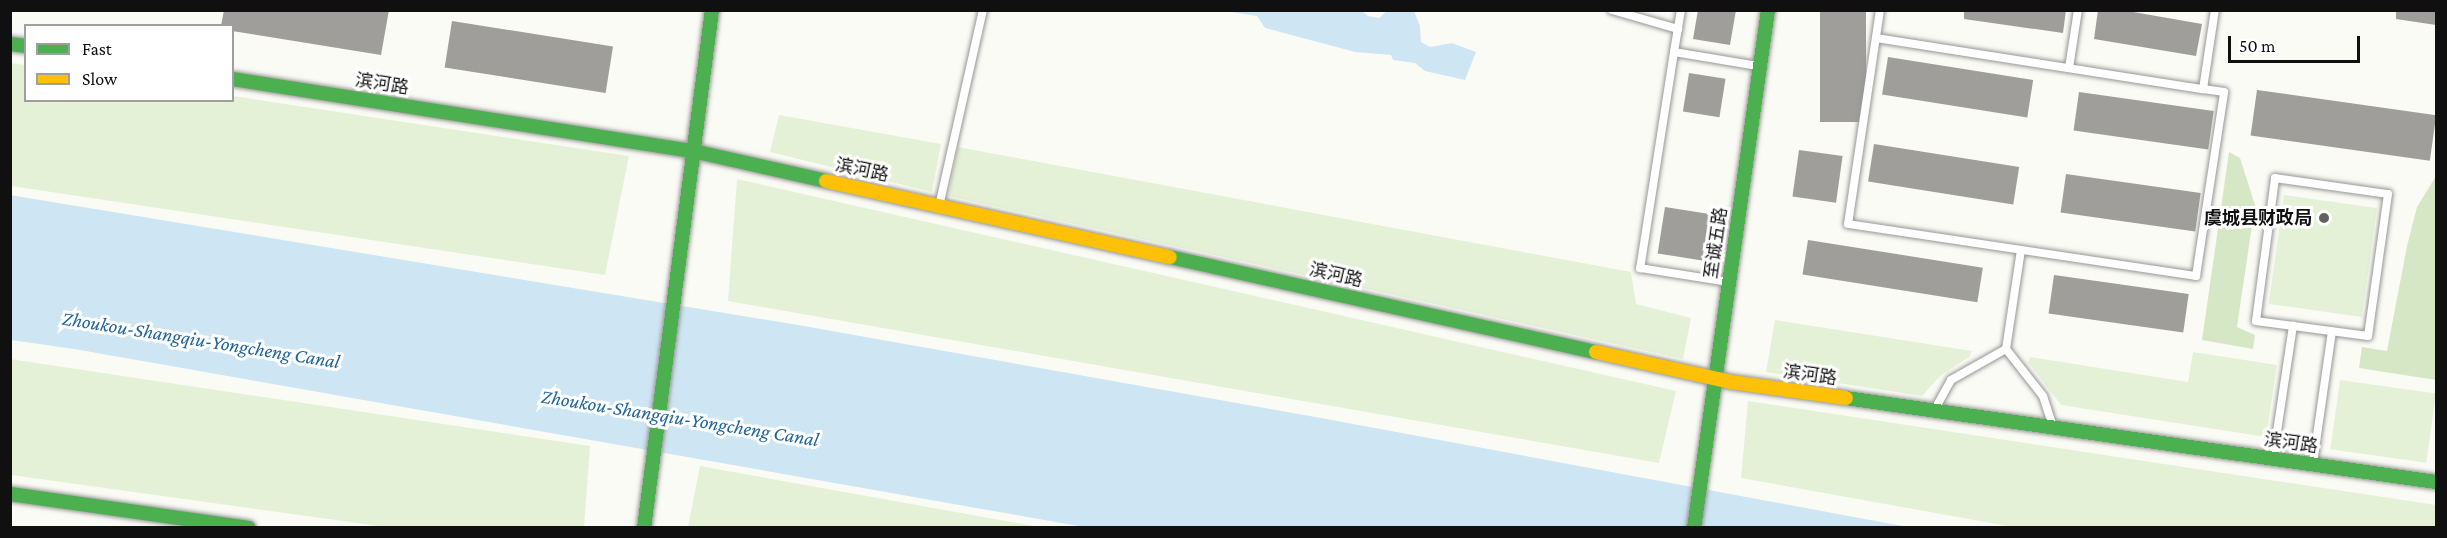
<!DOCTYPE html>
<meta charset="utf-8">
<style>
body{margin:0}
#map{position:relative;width:2447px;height:538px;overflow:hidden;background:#fbfbf6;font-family:"Crimson Pro","Noto Sans SC",serif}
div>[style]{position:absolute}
.green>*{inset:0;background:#e5f1d7;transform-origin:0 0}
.forest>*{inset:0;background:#d6e7c6}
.water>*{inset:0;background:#cee6f4}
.building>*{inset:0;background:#9f9e9b;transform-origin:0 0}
.roads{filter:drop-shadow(0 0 2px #969694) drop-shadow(0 0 2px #969694)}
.lane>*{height:8px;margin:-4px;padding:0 4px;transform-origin:4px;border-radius:4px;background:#fefefe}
.fast>*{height:14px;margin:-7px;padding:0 7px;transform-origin:7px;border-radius:7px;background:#4caf50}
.slow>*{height:14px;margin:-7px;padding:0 7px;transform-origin:7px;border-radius:7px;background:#ffc107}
.dots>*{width:16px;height:16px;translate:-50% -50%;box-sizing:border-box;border:3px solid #fff;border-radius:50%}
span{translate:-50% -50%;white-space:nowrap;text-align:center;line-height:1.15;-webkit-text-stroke:6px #fff;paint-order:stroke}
.street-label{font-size:18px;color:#101010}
.poi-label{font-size:18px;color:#101010;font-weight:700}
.right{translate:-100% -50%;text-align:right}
.water-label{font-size:20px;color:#1f639b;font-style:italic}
.frame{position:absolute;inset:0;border:12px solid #101010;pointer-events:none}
.legend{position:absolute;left:24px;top:24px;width:210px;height:78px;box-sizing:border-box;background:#fff;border:2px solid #9f9f9f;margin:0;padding:8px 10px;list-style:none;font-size:18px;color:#101010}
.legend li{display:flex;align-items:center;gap:12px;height:30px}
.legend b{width:30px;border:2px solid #9f9f9f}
.scale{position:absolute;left:2228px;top:36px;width:132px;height:27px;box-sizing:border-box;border:3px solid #101010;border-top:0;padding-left:8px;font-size:18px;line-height:21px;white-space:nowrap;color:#101010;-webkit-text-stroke:4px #fff;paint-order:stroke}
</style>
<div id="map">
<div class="green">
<div style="clip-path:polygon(10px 63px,25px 65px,26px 100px,232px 100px,233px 96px,629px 156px,605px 275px,11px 186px)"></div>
<div style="clip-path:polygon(779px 115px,941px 144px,932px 192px,770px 152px)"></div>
<div style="clip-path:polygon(958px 147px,1631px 272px,1636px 304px,1691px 318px,1683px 359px,948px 196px)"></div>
<div style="clip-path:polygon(737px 179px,1676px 391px,1659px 463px,728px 301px)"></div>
<div style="left:2284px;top:195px;width:94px;height:110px;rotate:8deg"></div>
<div style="clip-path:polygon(1775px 320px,1972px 351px,1969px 357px,1940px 376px,1922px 396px,1766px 372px)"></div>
<div style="clip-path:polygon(2193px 352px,2277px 365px,2266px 437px,2061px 405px,2028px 362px,2030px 357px,2188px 382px)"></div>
<div style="clip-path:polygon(10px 359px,590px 446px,584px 527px,386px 527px,11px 475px)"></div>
<div style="left:2340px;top:380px;width:97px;height:70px;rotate:8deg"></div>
<div style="clip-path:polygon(1748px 401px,2436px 505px,2436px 527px,2013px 527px,1741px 478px)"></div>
<div style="clip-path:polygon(700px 466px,1039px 527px,688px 527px)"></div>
</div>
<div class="forest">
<div style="clip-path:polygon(2229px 152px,2240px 158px,2255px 205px,2237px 327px,2255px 335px,2253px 349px,2202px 340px)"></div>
<div style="clip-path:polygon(2436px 176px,2436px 380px,2359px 368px,2362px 347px,2387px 351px,2407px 246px,2417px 207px)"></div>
</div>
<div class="water">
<div style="clip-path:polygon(1361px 10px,1368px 16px,1379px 18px,1387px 11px,1414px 11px,1420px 26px,1421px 42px,1430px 47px,1452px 43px,1476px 52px,1465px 80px,1425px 71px,1415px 63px,1393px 60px,1391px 55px,1355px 52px,1265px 28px,1257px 16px,1224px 11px)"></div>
<div style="clip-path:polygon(10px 195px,798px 325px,1321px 418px,1908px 527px,1084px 527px,74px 349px,11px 340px)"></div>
</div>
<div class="building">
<div style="clip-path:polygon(224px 10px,389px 10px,381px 55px,232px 31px,232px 26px,221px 26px)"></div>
<div style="clip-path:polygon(1698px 10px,1736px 10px,1730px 45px,1693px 39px)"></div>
<div style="left:1820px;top:10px;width:46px;height:112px"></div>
<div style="clip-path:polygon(1964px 10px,2066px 10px,2063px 33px,1964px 19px)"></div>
<div style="clip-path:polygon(2098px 10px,2122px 10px,2202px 24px,2196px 56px,2094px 39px)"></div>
<div style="clip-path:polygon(2396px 10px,2436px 10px,2436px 25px,2396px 19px)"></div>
<div style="left:452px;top:21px;width:163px;height:47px;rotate:9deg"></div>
<div style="left:1888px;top:57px;width:147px;height:38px;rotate:9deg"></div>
<div style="left:1689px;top:73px;width:37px;height:39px;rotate:9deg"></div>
<div style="left:2257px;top:90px;width:181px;height:46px;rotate:8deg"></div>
<div style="left:2079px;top:92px;width:136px;height:39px;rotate:8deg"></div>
<div style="left:1874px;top:144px;width:147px;height:38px;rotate:9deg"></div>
<div style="left:1799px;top:150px;width:44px;height:47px;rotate:8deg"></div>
<div style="left:2066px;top:174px;width:136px;height:39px;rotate:8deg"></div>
<div style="left:1665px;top:207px;width:45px;height:47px;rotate:9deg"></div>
<div style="left:1808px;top:240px;width:177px;height:35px;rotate:9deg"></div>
<div style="left:2054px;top:275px;width:136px;height:39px;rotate:8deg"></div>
</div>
<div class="roads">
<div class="lane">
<div style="left:1612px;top:10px;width:69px;rotate:16.1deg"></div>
<div style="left:1681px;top:10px;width:43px;rotate:99.5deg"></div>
<div style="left:1674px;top:52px;width:85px;rotate:9.5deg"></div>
<div style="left:1880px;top:10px;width:216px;rotate:98.5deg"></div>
<div style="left:1848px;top:224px;width:352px;rotate:8.5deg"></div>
<div style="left:2196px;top:276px;width:186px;rotate:-81.3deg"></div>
<div style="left:2224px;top:92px;width:21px;rotate:-172deg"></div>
<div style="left:2203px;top:89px;width:80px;rotate:-81.4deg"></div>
<div style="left:1876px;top:38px;width:331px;rotate:8.9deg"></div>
<div style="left:1674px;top:52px;width:219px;rotate:98.9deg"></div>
<div style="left:1640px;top:268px;width:89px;rotate:9deg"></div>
<div style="left:2069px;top:68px;width:59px;rotate:-81.2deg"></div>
<div style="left:2275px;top:178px;width:114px;rotate:8.1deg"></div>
<div style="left:2388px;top:194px;width:143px;rotate:98deg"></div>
<div style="left:2368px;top:336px;width:113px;rotate:-172.4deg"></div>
<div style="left:2256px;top:321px;width:144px;rotate:-82.4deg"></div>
<div style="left:940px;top:202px;width:197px;rotate:-77.4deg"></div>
<div style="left:2006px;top:349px;width:60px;rotate:51.8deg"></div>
<div style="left:2043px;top:396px;width:32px;rotate:72deg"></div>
<div style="left:1935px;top:409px;width:33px;rotate:-61deg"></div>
<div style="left:1951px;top:380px;width:63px;rotate:-29.4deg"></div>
<div style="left:2006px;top:349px;width:100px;rotate:-81.4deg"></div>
<div style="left:2273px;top:458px;width:134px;rotate:-81.4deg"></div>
<div style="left:2313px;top:463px;width:133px;rotate:-81.8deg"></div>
</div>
<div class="fast">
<div style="left:10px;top:44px;width:16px;rotate:7deg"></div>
<div style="left:232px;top:79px;width:467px;rotate:8.9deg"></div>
<div style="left:693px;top:151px;width:136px;rotate:12.7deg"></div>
<div style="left:1170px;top:257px;width:436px;rotate:12.6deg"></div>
<div style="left:1846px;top:398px;width:596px;rotate:8.1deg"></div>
<div style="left:10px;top:494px;width:241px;rotate:8.1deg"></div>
<div style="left:644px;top:528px;width:522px;rotate:-82.52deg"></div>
<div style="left:1694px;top:528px;width:523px;rotate:-81.87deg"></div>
</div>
<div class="slow">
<div style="left:826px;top:181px;width:352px;rotate:12.5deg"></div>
<div style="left:1596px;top:352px;width:138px;rotate:12.5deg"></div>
<div style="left:1731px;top:382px;width:116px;rotate:7.9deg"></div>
</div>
</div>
<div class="dots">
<div style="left:2324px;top:218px;background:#626260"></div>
</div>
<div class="street-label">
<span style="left:382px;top:84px;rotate:9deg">滨河路</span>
<span style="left:862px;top:170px;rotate:12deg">滨河路</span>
<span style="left:1716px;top:243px;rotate:-82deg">至诚五路</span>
<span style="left:1336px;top:275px;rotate:13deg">滨河路</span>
<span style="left:1810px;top:375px;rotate:8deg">滨河路</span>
<span style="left:2291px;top:443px;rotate:8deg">滨河路</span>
</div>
<div class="poi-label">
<span class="right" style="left:2312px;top:218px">虞城县财政局</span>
</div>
<div class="water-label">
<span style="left:201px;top:340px;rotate:9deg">Zhoukou-Shangqiu-Yongcheng Canal</span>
<span style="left:680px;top:418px;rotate:9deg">Zhoukou-Shangqiu-Yongcheng Canal</span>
</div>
<div class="frame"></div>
<ul class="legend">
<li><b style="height:8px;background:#4caf50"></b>Fast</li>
<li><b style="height:8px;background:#ffc107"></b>Slow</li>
</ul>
<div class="scale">50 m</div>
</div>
